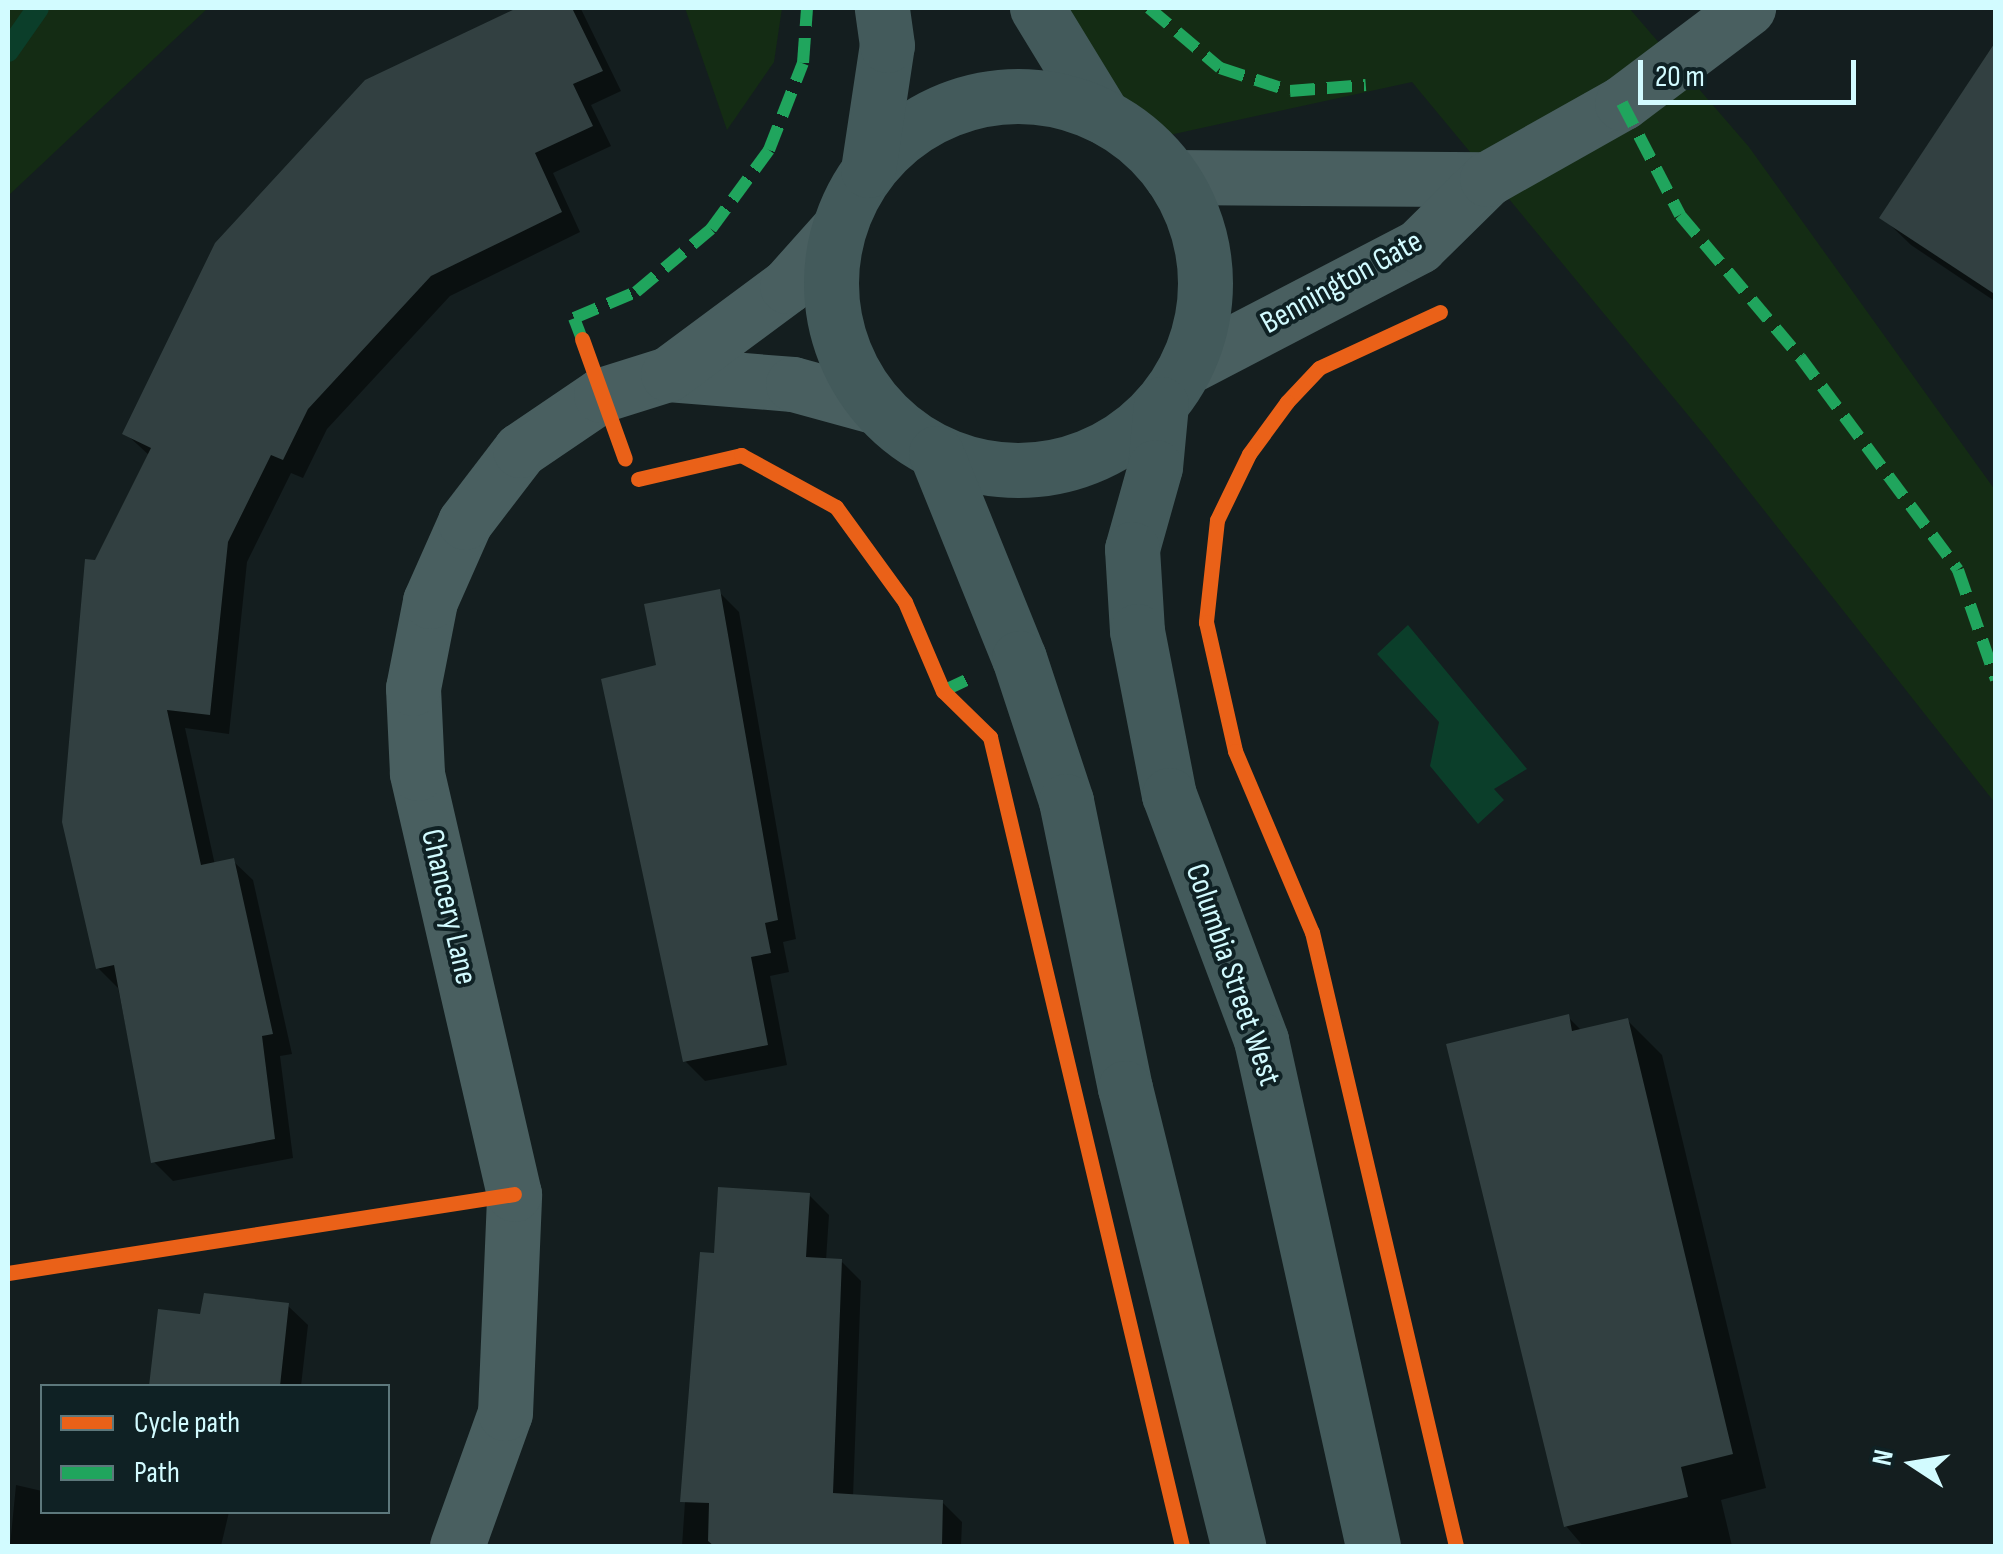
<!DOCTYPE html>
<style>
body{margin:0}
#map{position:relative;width:2003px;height:1554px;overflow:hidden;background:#141e1f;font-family:"Sofia Sans Condensed",sans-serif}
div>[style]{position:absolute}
.green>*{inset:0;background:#142c14}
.water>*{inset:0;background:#0b3e2a}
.shadow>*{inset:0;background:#0007}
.stream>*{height:22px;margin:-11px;padding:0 11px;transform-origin:11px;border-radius:11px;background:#0b3e2a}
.building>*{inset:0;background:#324041}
.minor>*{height:55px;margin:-27.5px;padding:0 27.5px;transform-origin:27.5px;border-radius:27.5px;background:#495f60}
.secondary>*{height:55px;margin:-27.5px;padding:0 27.5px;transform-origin:27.5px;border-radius:27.5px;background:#435a5b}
.secondary>.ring{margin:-27.5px;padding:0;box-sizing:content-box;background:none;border:55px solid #435a5b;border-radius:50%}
.quiet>*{height:12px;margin-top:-6px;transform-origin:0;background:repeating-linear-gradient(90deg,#20a55d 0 25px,transparent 0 37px)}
.cycleway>*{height:15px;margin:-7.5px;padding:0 7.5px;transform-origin:7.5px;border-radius:7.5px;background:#ea6118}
span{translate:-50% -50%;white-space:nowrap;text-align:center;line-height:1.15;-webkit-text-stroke:8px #0f2124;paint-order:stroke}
.street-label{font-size:32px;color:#d2fbff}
.frame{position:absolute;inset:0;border:10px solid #d2fbff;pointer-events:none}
.legend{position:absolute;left:40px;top:1384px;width:350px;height:130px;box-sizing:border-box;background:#0f2124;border:2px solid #5d787c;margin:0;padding:12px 18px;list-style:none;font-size:30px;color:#d2fbff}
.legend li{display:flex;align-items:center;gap:20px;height:50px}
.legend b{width:50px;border:2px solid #5d787c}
.north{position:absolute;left:1863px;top:1414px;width:100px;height:100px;-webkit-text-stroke:8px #0f2124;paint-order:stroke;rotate:282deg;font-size:28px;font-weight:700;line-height:40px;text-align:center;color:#d2fbff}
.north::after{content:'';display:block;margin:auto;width:35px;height:45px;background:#d2fbff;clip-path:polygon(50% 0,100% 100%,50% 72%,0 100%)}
.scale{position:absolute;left:1638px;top:60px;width:218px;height:45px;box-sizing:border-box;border:5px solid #d2fbff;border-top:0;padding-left:12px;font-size:30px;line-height:35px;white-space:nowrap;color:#d2fbff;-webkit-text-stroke:8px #0f2124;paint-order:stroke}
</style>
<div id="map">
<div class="green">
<div style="clip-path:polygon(8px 8px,208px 8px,8px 196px)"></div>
<div style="clip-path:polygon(685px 8px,782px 8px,774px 62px,727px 130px)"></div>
<div style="clip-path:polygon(1065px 8px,1629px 8px,1749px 147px,1995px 490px,1995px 803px,1707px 438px,1412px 82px,1165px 136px,1075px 59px)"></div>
</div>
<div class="water">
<div style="clip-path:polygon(1408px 625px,1527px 769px,1494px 789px,1504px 800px,1478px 824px,1430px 766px,1439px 722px,1377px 654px)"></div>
</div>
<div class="shadow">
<div style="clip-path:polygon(522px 8px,581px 9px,621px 91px,591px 105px,611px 146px,553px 173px,580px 232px,450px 296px,327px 429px,303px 478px,291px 473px,247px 562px,229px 734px,185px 728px,215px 865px,233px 861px,253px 880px,292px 1054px,280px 1056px,293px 1158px,173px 1181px,153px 1161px,118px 988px,98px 968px,96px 563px,150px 456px,125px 433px,367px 82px)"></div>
<div style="clip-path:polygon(1996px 120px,1996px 302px,1911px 245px,1882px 217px)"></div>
<div style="clip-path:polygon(719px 592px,739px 612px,796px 939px,783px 942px,789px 972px,770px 976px,787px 1065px,705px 1081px,685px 1061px,659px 667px)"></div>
<div style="clip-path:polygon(1568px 1017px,1582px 1031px,1628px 1021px,1662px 1055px,1766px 1488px,1721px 1500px,1732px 1546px,1583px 1546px,1566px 1526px)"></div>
<div style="clip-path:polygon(809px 1195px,829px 1215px,826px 1260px,841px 1261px,861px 1281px,853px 1497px,942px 1502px,962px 1522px,961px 1546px,682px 1546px,702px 1255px,717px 1255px)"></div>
<div style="clip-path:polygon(288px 1306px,308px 1325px,301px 1386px,152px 1386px,160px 1312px,202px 1317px)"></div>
<div style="clip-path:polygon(16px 1485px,42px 1491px,42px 1512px,229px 1512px,221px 1546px,10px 1546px)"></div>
</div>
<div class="stream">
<div style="left:8px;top:51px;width:52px;rotate:-55.1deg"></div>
</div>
<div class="building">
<div style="clip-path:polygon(517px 8px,572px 8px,603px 71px,573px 84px,593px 126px,535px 153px,562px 212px,431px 276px,308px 409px,283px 460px,271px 455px,228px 542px,210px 715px,167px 710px,201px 865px,234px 858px,273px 1034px,262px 1036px,275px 1139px,151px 1163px,114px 965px,96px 969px,62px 822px,85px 559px,95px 560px,151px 448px,122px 434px,215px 243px,365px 80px)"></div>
<div style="clip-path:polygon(1996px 41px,1996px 295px,1879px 218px)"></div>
<div style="clip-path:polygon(720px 589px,778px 920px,765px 923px,771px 953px,751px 957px,768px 1045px,683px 1062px,601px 679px,656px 665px,644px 604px)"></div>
<div style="clip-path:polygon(1569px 1014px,1572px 1031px,1628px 1018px,1733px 1454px,1681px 1467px,1688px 1497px,1564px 1527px,1446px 1044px)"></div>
<div style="clip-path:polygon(718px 1187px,810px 1193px,806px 1257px,842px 1259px,833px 1493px,943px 1500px,942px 1545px,714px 1546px,708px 1541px,709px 1503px,680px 1502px,700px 1252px,714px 1253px)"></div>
<div style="clip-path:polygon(204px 1293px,289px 1303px,280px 1386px,149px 1386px,158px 1309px,200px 1314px)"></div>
</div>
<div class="minor">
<div style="left:1172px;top:177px;width:315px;rotate:0.4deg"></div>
<div style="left:1185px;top:368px;width:264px;rotate:-27.5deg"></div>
<div style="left:1419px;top:246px;width:95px;rotate:-44.6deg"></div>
<div style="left:1487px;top:179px;width:155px;rotate:-29.4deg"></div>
<div style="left:1622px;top:103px;width:158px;rotate:-37deg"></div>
<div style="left:668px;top:374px;width:125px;rotate:4.6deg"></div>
<div style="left:793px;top:384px;width:87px;rotate:15.3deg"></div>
<div style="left:457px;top:1546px;width:141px;rotate:-70.2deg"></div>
<div style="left:505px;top:1413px;width:219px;rotate:-87.6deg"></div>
<div style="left:514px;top:1194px;width:432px;rotate:-103deg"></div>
<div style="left:417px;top:773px;width:85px;rotate:-92.7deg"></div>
<div style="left:413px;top:688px;width:89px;rotate:-78.9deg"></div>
<div style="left:430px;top:601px;width:86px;rotate:-66.1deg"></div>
<div style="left:465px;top:522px;width:91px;rotate:-52.6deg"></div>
<div style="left:520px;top:450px;width:98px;rotate:-34.2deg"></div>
<div style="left:601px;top:395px;width:70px;rotate:-17.4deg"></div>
<div style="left:668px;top:374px;width:148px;rotate:-36.5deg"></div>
<div style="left:787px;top:286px;width:75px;rotate:-48.2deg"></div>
</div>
<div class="secondary">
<div style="left:1037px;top:8px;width:127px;rotate:58.6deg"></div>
<div class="ring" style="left:831px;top:96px;width:319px;height:319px"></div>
<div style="left:868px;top:170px;width:126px;rotate:-81.4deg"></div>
<div style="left:887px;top:45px;width:37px;rotate:-98deg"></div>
<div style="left:1161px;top:404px;width:63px;rotate:95.4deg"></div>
<div style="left:1155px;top:467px;width:85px;rotate:105.7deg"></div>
<div style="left:1132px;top:549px;width:82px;rotate:86.5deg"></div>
<div style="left:1137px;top:631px;width:167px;rotate:79deg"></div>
<div style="left:1169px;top:795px;width:262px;rotate:69.4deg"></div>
<div style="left:1261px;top:1040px;width:518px;rotate:77.52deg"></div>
<div style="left:936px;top:453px;width:221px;rotate:68deg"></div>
<div style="left:1019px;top:658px;width:151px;rotate:71.8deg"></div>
<div style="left:1066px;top:801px;width:293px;rotate:78.4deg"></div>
<div style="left:1125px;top:1088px;width:472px;rotate:76.1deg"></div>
</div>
<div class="quiet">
<div style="left:1149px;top:8px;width:93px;rotate:40.2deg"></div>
<div style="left:1220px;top:68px;width:74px;rotate:18.2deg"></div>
<div style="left:1290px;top:91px;width:76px;rotate:-4.5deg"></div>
<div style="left:1622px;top:103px;width:126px;rotate:62.6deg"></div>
<div style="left:1680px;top:215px;width:186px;rotate:49.8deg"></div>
<div style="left:1800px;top:357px;width:265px;rotate:53.4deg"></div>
<div style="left:1958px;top:570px;width:116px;rotate:70.9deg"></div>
<div style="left:582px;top:339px;width:22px;rotate:-111deg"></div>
<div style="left:574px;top:318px;width:67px;rotate:-22.8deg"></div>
<div style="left:636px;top:292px;width:98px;rotate:-40deg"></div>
<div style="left:711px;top:229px;width:98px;rotate:-53.7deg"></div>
<div style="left:769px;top:150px;width:93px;rotate:-68.7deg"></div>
<div style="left:803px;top:63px;width:55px;rotate:-85.8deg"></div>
<div style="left:941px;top:685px;width:6px;rotate:72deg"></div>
<div style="left:943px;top:691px;width:33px;rotate:-25deg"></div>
</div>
<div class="cycleway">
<div style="left:1440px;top:312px;width:133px;rotate:155.2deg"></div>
<div style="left:1319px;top:368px;width:47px;rotate:133.3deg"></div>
<div style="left:1287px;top:402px;width:64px;rotate:126.2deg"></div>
<div style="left:1249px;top:454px;width:73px;rotate:115.9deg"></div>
<div style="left:1217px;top:520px;width:103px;rotate:96.2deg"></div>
<div style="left:1206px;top:622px;width:132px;rotate:77.3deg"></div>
<div style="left:1235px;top:751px;width:197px;rotate:67deg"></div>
<div style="left:1312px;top:932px;width:631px;rotate:76.8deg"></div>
<div style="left:582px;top:339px;width:127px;rotate:70.3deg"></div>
<div style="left:638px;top:479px;width:106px;rotate:-13.1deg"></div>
<div style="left:741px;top:455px;width:108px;rotate:28.7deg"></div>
<div style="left:836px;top:507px;width:117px;rotate:54deg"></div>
<div style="left:905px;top:602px;width:97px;rotate:66.9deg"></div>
<div style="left:943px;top:691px;width:66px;rotate:44.4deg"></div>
<div style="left:990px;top:737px;width:831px;rotate:76.65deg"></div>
<div style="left:8px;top:1273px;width:512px;rotate:-8.87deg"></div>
</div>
<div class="street-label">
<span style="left:1342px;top:283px;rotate:-29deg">Bennington Gate</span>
<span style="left:448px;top:907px;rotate:77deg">Chancery Lane</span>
<span style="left:1232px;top:975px;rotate:71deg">Columbia Street West</span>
</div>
<div class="frame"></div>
<ul class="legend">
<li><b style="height:12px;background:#ea6118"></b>Cycle path</li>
<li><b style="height:12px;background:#20a55d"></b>Path</li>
</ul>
<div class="north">N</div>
<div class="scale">20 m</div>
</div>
